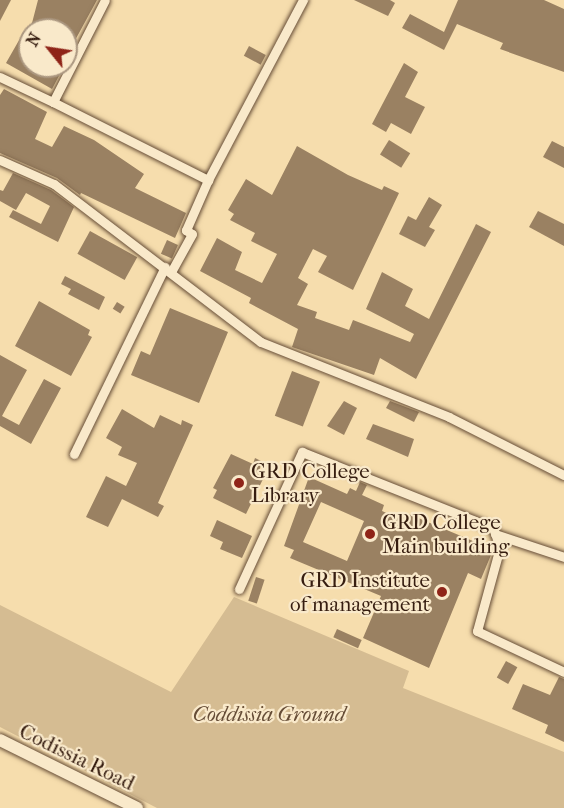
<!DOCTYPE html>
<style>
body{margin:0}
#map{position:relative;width:564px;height:808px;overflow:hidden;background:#f6ddad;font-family:"IM FELL French Canon",serif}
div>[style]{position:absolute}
.green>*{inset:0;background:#d5bc92}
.building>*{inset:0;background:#9a8162;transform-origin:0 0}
.roads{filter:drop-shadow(0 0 2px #664d37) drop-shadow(0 0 2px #664d37)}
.minor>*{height:9px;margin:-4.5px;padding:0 4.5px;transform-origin:4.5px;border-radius:4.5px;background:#f9e9ca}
.tertiary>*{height:12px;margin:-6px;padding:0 6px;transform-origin:6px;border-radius:6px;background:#f9e9ca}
.dots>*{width:16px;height:16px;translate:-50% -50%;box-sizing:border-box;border:3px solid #f9e9ca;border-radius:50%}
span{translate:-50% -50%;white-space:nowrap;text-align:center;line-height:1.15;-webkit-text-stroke:4.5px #f9e9ca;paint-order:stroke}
.poi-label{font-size:21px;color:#361d10}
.left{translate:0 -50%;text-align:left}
.right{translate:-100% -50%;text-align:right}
.park-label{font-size:21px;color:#664d37;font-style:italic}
.street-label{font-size:21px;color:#361d10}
.north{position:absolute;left:18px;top:18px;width:60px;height:60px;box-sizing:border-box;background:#f9e9ca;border:2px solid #ab9780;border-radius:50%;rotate:300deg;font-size:16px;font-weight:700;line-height:24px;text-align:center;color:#361d10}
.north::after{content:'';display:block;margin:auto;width:21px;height:27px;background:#8f2418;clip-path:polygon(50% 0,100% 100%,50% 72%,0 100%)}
</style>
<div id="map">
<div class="green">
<div style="clip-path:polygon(234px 597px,409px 671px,403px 688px,564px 752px,564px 808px,157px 808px,0 727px,0 605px,171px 692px)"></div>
</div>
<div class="building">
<div style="clip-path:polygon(0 0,11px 0,0 21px)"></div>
<div style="clip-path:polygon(38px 0,97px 0,73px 44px,66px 41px,66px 30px,45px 30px,32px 23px)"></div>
<div style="clip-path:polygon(354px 0,390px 0,395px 3px,388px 16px)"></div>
<div style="clip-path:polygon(458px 0,544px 0,564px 9px,564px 72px,500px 49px,503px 43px,457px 24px,444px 50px,402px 28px,410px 14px,444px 32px)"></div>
<div style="clip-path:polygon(22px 35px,30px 39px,30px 66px,46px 66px,60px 74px,52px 89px,6px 63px)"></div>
<div style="left:249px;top:46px;width:19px;height:11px;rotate:28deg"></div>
<div style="clip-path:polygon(404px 63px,418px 72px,405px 97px,425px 107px,411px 134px,391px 123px,386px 132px,372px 124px)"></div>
<div style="clip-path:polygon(4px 89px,47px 112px,35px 139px,52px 147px,64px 126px,94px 140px,144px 174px,135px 188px,186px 213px,175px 238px,81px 193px,80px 195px,57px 178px,0 153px,0 95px)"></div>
<div style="left:389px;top:140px;width:25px;height:17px;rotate:32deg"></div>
<div style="clip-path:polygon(552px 141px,564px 147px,564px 168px,543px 157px)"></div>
<div style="clip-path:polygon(297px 146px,348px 175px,382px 190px,384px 186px,399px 193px,353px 290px,318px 272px,327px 256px,313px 249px,298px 278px,308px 284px,297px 305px,317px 312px,315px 318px,349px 330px,353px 320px,410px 342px,414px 334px,366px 309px,382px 272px,413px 289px,405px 306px,429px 319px,476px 224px,491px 232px,416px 379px,380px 358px,374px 375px,292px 347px,298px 329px,249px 303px,251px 298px,200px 271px,217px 238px,242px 252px,235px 270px,262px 283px,277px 254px,251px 241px,255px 233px,230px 220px,234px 214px,228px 210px,246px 179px,272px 195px)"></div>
<div style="clip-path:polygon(13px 173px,51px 190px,74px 207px,58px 242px,9px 217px,13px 210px,41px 224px,50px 206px,26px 193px,16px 210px,0 201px,0 190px,3px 191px)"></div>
<div style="clip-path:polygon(429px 197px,442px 205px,429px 227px,435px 230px,425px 247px,399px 234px,408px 216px,416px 220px)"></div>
<div style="clip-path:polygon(538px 211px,564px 224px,564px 246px,529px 227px)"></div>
<div style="left:90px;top:231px;width:54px;height:26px;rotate:29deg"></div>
<div style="left:167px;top:240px;width:12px;height:15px;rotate:24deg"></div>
<div style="clip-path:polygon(65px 276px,105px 297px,99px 310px,68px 294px,71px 289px,61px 284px)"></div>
<div style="clip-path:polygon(39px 301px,90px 330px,88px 335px,92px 337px,71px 376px,15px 346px)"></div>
<div style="left:117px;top:302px;width:9px;height:8px;rotate:32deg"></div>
<div style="clip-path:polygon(170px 308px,228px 332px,199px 403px,131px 375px,141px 351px,150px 355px)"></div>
<div style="clip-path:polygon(0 355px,27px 370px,2px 416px,19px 425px,44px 379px,61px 388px,31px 444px,0 426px)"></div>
<div style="left:292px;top:371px;width:30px;height:48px;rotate:21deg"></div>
<div style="clip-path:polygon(344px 401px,357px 408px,344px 435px,327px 426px)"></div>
<div style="clip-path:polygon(390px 401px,419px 412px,414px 422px,386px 408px)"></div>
<div style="clip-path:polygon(122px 409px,154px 428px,160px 415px,181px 425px,182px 420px,193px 425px,158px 503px,164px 506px,158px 517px,122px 499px,108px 527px,86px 517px,106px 476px,126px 486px,137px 463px,118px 455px,122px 447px,106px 438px)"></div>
<div style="clip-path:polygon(373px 424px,414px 439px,408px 457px,366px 439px)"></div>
<div style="clip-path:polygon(231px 454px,253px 464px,255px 458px,263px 462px,257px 474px,264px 477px,246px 514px,213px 498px,217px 490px,213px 488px)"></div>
<div style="clip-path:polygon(evenodd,309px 477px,347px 494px,350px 488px,356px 491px,360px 482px,367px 485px,362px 495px,384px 505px,382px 511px,400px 519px,404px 512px,480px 544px,478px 549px,491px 555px,481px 579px,468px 573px,429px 668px,363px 638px,381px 596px,290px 558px,294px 550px,284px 546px,309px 477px,321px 502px,364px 521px,347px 561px,303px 542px,321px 502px)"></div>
<div style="clip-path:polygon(217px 520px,252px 536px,242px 558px,220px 549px,223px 542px,210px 536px)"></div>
<div style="left:256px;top:577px;width:9px;height:25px;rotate:18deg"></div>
<div style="left:337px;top:629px;width:27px;height:9px;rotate:24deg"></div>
<div style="left:506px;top:661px;width:13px;height:19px;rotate:29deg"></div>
<div style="clip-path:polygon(559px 677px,564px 679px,564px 742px,545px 733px,548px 725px,512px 709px,523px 684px,550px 695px)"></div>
</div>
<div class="roads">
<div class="minor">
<div style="left:0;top:77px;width:59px;rotate:25.3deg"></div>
<div style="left:53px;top:102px;width:114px;rotate:-63deg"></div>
<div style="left:53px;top:102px;width:174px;rotate:26.7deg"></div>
<div style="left:208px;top:180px;width:55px;rotate:113.7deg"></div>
<div style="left:186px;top:230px;width:7px;rotate:34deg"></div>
<div style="left:192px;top:234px;width:43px;rotate:118.9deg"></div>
<div style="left:0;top:160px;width:59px;rotate:24deg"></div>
<div style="left:54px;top:184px;width:260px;rotate:37.4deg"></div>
<div style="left:261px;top:342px;width:202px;rotate:21.7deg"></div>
<div style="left:449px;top:417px;width:129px;rotate:26.8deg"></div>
<div style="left:208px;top:180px;width:204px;rotate:-62.2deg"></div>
<div style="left:74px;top:454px;width:208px;rotate:-64.1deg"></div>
<div style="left:495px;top:534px;width:73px;rotate:18.4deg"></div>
<div style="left:239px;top:589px;width:151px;rotate:-65.3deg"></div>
<div style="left:302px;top:452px;width:206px;rotate:21.7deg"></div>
<div style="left:493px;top:528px;width:20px;rotate:70deg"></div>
<div style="left:500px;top:547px;width:87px;rotate:105.3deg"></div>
<div style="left:477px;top:631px;width:96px;rotate:25.2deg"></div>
</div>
<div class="tertiary">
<div style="left:0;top:740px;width:153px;rotate:26.4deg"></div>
</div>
</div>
<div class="dots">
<div style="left:239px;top:483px;background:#8f2418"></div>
<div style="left:370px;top:534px;background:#8f2418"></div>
<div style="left:442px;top:592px;background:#8f2418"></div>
</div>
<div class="poi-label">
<span class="left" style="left:251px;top:483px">GRD College<br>Library</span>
<span class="left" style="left:382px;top:534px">GRD College<br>Main building</span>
<span class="right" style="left:430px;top:592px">GRD Institute<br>of management</span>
</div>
<div class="park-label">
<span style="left:269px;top:714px">Coddissia Ground</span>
</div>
<div class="street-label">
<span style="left:77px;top:757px;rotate:26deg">Codissia Road</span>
</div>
<div class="north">N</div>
</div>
